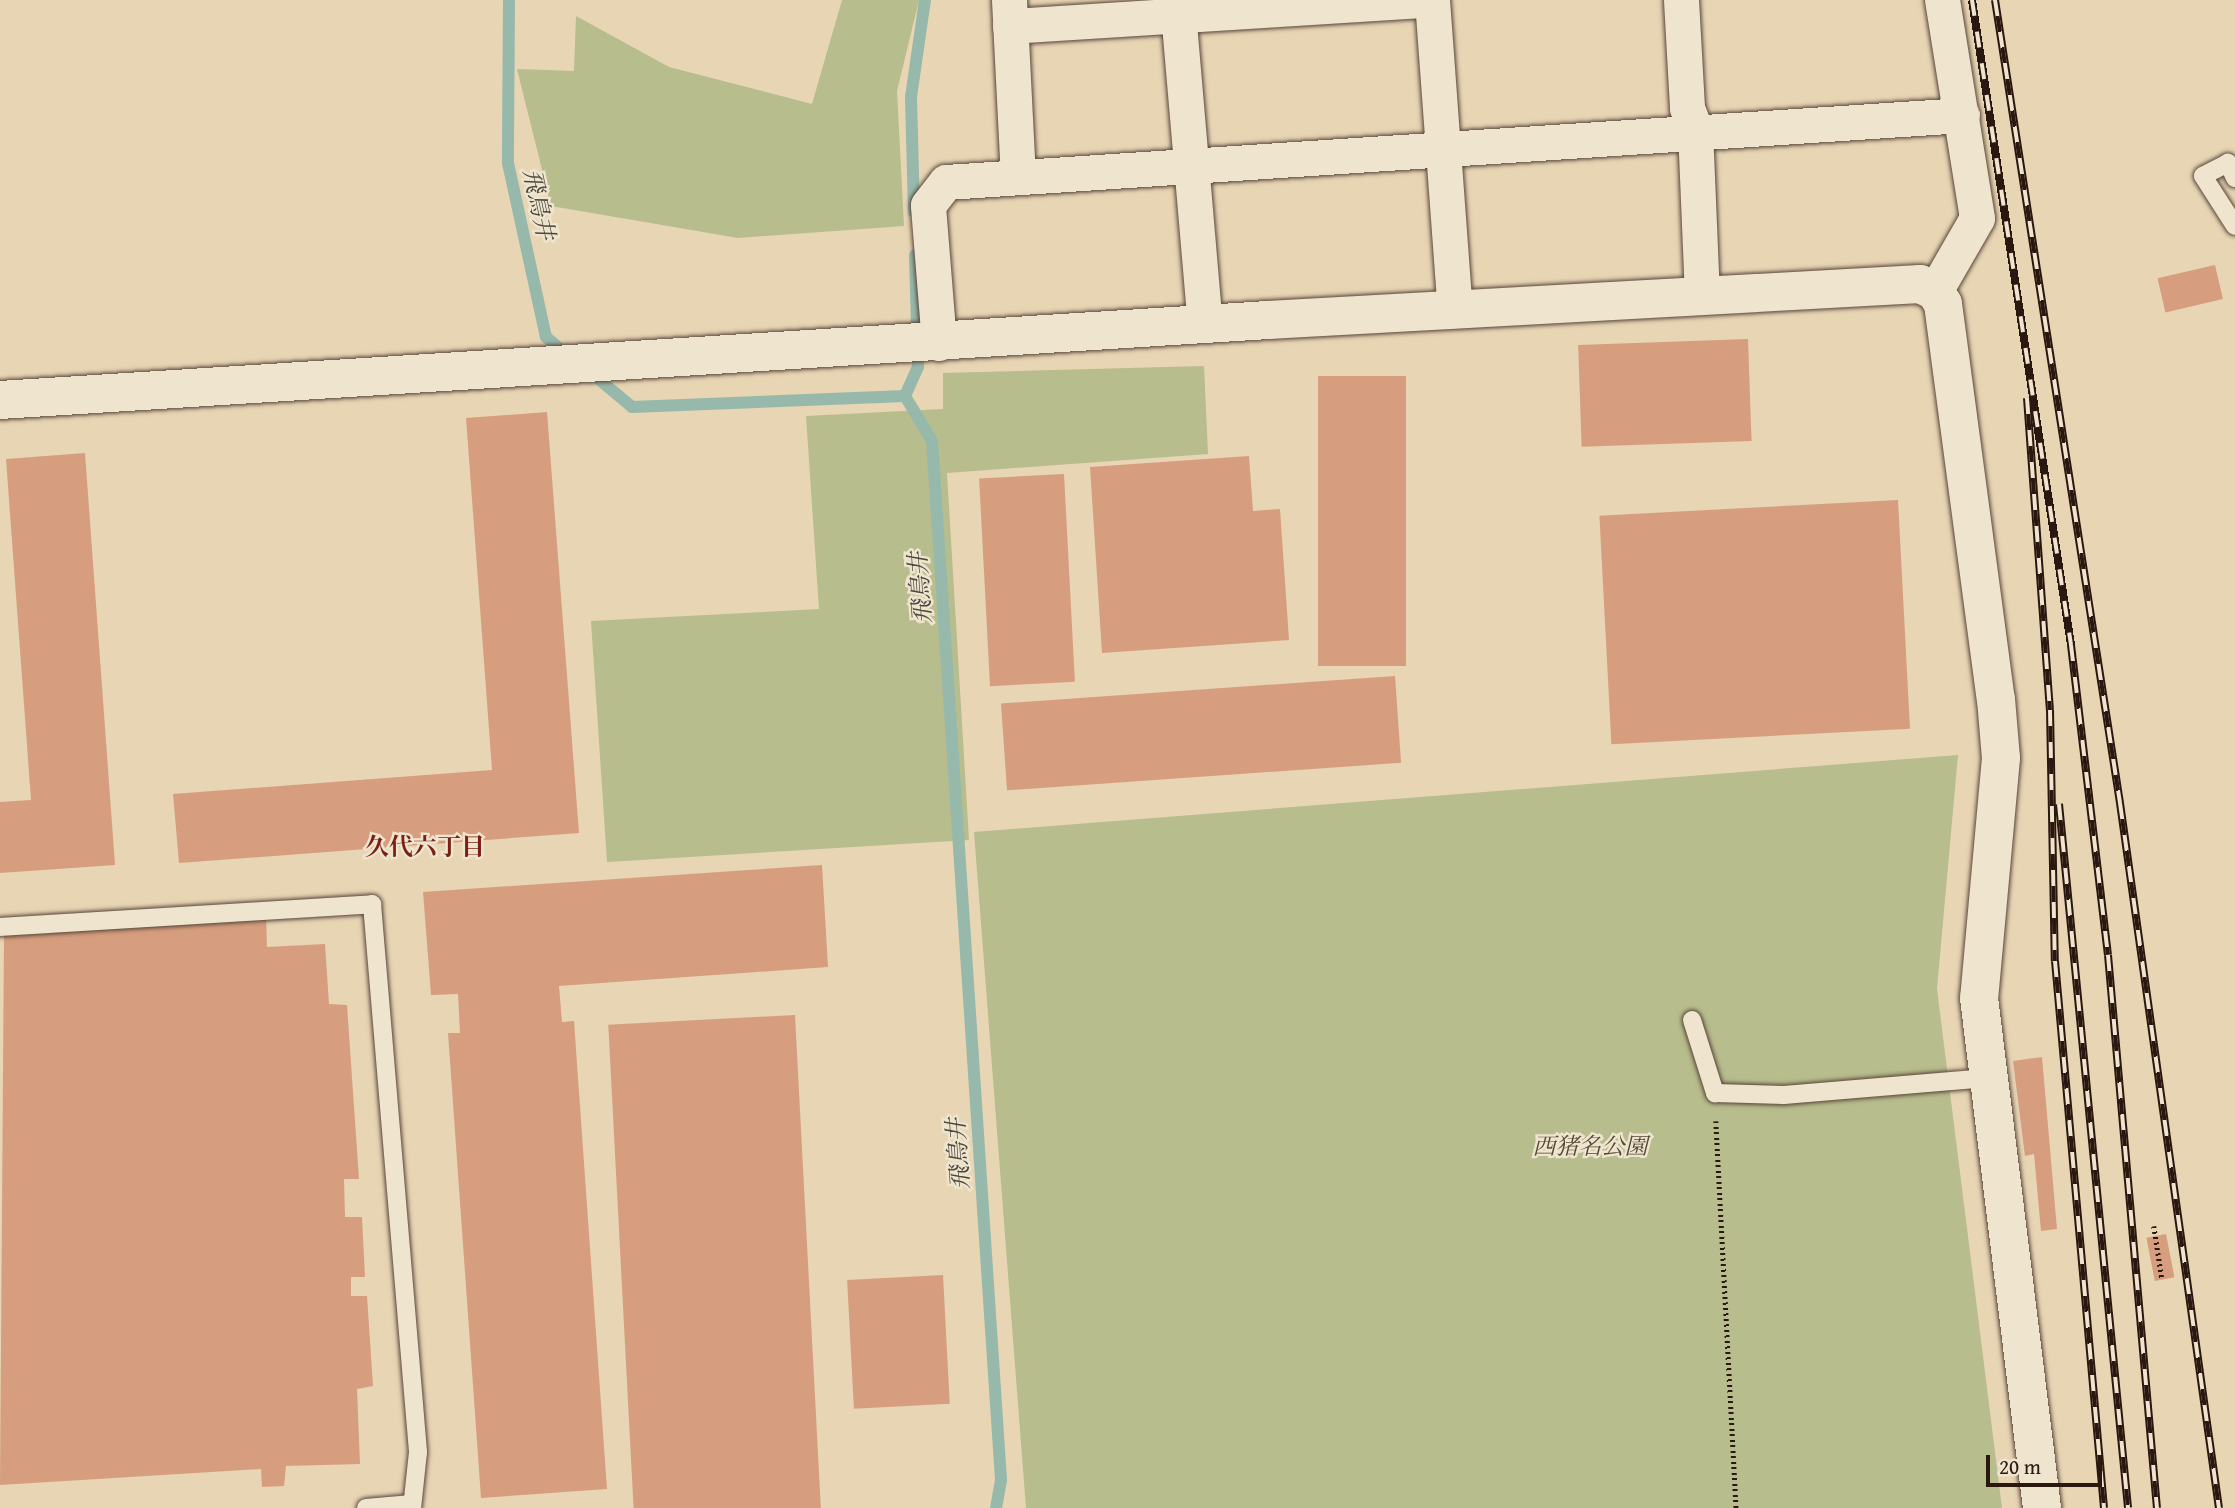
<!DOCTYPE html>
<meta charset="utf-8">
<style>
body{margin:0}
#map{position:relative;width:2235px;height:1508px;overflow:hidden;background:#e7d5b4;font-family:"Gentium Book Plus","Noto Serif JP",serif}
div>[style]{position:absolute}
.green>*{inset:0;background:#b7bd8c}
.stream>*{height:12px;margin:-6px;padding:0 6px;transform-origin:6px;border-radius:6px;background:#97b9ac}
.building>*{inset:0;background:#d69e7e;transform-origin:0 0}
.path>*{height:4.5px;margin-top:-2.25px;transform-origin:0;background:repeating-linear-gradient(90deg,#291710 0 2px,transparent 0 5.5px)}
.roads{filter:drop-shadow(0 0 2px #584639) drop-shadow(0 0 2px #584639)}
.lane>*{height:18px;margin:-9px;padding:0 9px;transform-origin:9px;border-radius:9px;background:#efe4ce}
.street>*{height:35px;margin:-17.5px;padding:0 17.5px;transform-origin:17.5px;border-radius:17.5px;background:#efe4ce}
.secondary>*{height:38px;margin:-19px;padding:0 19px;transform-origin:19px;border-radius:19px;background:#efe4ce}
.rail>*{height:8px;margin-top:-4px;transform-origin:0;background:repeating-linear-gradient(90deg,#efe4ce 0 16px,#291710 0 32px);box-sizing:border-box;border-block:2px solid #291710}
span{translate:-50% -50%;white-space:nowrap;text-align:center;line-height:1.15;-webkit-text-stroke:5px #efe4ce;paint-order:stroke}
.park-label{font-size:23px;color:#544935;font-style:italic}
.water-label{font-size:24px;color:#4a483f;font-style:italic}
.neighbourhood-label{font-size:24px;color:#7a1f14;font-weight:700}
.scale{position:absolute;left:1986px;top:1455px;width:116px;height:32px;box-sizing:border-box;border:4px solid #291710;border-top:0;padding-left:9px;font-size:21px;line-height:24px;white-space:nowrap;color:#291710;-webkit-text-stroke:5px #efe4ce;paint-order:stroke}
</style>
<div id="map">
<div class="green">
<div style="clip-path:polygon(842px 0,919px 0,897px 91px,904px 226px,738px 238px,551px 206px,517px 69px,574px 71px,576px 16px,669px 67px,812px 104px)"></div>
<div style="clip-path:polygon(1204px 366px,1208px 454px,947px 473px,969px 840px,607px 862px,591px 621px,819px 609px,806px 416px,943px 409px,943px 373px)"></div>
<div style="clip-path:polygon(1958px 755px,1937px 989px,2002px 1508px,1026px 1508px,974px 832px)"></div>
</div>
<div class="stream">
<div style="left:509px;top:0;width:163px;rotate:90.4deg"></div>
<div style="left:508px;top:163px;width:178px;rotate:77.7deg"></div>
<div style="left:546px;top:337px;width:30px;rotate:40deg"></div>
<div style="left:914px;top:212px;width:115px;rotate:-91.5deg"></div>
<div style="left:911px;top:97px;width:98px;rotate:-81.8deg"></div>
<div style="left:589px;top:371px;width:56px;rotate:39.9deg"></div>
<div style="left:632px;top:407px;width:273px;rotate:-2.3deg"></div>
<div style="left:905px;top:396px;width:52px;rotate:59deg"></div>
<div style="left:932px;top:441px;width:1041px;rotate:86.2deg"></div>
<div style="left:1001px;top:1480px;width:28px;rotate:100deg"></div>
<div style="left:905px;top:396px;width:32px;rotate:-66deg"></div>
<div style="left:918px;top:367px;width:112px;rotate:-91.5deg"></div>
</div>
<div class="building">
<div style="left:2215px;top:265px;width:35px;height:59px;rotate:77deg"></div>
<div style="left:1748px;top:339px;width:102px;height:170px;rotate:88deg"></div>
<div style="left:1318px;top:376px;width:88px;height:290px"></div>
<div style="clip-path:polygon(547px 412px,579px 833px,179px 863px,173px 794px,492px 770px,466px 418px)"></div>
<div style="clip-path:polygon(85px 453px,115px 865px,0 873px,0 802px,31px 800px,6px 459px)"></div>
<div style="clip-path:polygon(1249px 456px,1253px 511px,1280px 509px,1289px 640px,1102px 653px,1090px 467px)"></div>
<div style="left:1064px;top:474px;width:208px;height:85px;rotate:87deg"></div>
<div style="left:1898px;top:500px;width:229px;height:299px;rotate:87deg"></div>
<div style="left:1395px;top:676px;width:87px;height:395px;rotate:86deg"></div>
<div style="clip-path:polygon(822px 865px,828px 967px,559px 986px,562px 1022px,574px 1021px,607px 1489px,481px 1498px,448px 1033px,460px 1033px,458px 994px,431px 995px,423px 892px)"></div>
<div style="clip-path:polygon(266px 915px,267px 947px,325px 944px,329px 1004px,347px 1005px,359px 1179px,344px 1179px,345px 1217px,362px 1217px,365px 1277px,351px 1277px,351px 1296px,367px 1296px,373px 1386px,357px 1389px,360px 1464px,286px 1466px,284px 1486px,262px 1487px,261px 1469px,0 1485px,4px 934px,124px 928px,124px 920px)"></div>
<div style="left:795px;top:1015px;width:494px;height:187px;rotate:87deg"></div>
<div style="clip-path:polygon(2042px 1057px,2057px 1229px,2041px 1231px,2034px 1154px,2025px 1156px,2013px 1061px)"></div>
<div style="left:2166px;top:1234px;width:44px;height:20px;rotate:79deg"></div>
<div style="left:943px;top:1275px;width:129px;height:96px;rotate:87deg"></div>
</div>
<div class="path">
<div style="left:1716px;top:1121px;width:388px;rotate:87deg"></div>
<div style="left:2154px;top:1226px;width:54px;rotate:81.4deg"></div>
</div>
<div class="roads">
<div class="lane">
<div style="left:2235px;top:178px;width:17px;rotate:-115deg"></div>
<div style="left:2228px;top:163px;width:28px;rotate:153deg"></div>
<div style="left:2203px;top:176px;width:59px;rotate:57.4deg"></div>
<div style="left:0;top:927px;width:373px;rotate:-3.5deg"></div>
<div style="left:372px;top:904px;width:550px;rotate:85.2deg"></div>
<div style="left:418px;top:1452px;width:56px;rotate:96.1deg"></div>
<div style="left:1692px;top:1020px;width:77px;rotate:72.5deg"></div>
<div style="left:1715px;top:1093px;width:69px;rotate:1.7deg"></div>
<div style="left:1784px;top:1095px;width:204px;rotate:-4.8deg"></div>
<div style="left:366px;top:1508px;width:46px;rotate:-5deg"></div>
</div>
<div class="street">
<div style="left:1009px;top:0;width:177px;rotate:87.1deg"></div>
<div style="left:1177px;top:0;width:325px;rotate:85.1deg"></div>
<div style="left:1432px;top:0;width:311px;rotate:85.8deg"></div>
<div style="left:1681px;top:0;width:108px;rotate:86.8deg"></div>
<div style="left:1687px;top:108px;width:22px;rotate:69deg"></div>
<div style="left:1695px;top:129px;width:167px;rotate:87.6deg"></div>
<div style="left:1010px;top:26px;width:411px;rotate:-3.6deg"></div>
<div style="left:1935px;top:291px;width:84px;rotate:-60.1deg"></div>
<div style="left:1977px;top:218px;width:221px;rotate:-99.1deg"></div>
<div style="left:939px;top:343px;width:138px;rotate:-94.6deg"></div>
<div style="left:928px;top:205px;width:29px;rotate:-52deg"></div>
<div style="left:946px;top:182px;width:1018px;rotate:-3.77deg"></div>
</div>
<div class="secondary">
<div style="left:0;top:400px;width:1271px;rotate:-3.61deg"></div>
<div style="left:1268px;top:320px;width:653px;rotate:-3.16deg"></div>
<div style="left:1920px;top:284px;width:17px;rotate:25deg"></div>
<div style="left:1935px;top:291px;width:15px;rotate:58deg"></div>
<div style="left:1943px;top:304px;width:399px;rotate:82.4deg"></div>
<div style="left:1996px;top:699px;width:59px;rotate:85.2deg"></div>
<div style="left:2001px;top:758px;width:241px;rotate:95.2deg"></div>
<div style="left:1979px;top:998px;width:514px;rotate:82.96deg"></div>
</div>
</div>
<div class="rail">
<div style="left:1972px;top:0;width:653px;rotate:81.27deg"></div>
<div style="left:2071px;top:645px;width:312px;rotate:83.2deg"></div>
<div style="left:2108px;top:955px;width:555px;rotate:84.94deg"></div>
<div style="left:1995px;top:0;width:813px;rotate:81.15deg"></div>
<div style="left:2120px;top:803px;width:712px;rotate:82.01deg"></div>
<div style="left:2027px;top:398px;width:313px;rotate:85.8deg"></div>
<div style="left:2050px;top:710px;width:251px;rotate:88.9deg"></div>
<div style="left:2055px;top:961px;width:549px;rotate:84.88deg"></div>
<div style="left:2059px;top:804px;width:707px;rotate:84.4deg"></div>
</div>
<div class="park-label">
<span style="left:1590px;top:1146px">西猪名公園</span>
</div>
<div class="water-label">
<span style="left:539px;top:204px;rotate:78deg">飛鳥井</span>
<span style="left:920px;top:588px;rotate:-94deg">飛鳥井</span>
<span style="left:958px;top:1154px;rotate:-94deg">飛鳥井</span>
</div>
<div class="neighbourhood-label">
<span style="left:425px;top:847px">久代六丁目</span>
</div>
<div class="scale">20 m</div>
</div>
